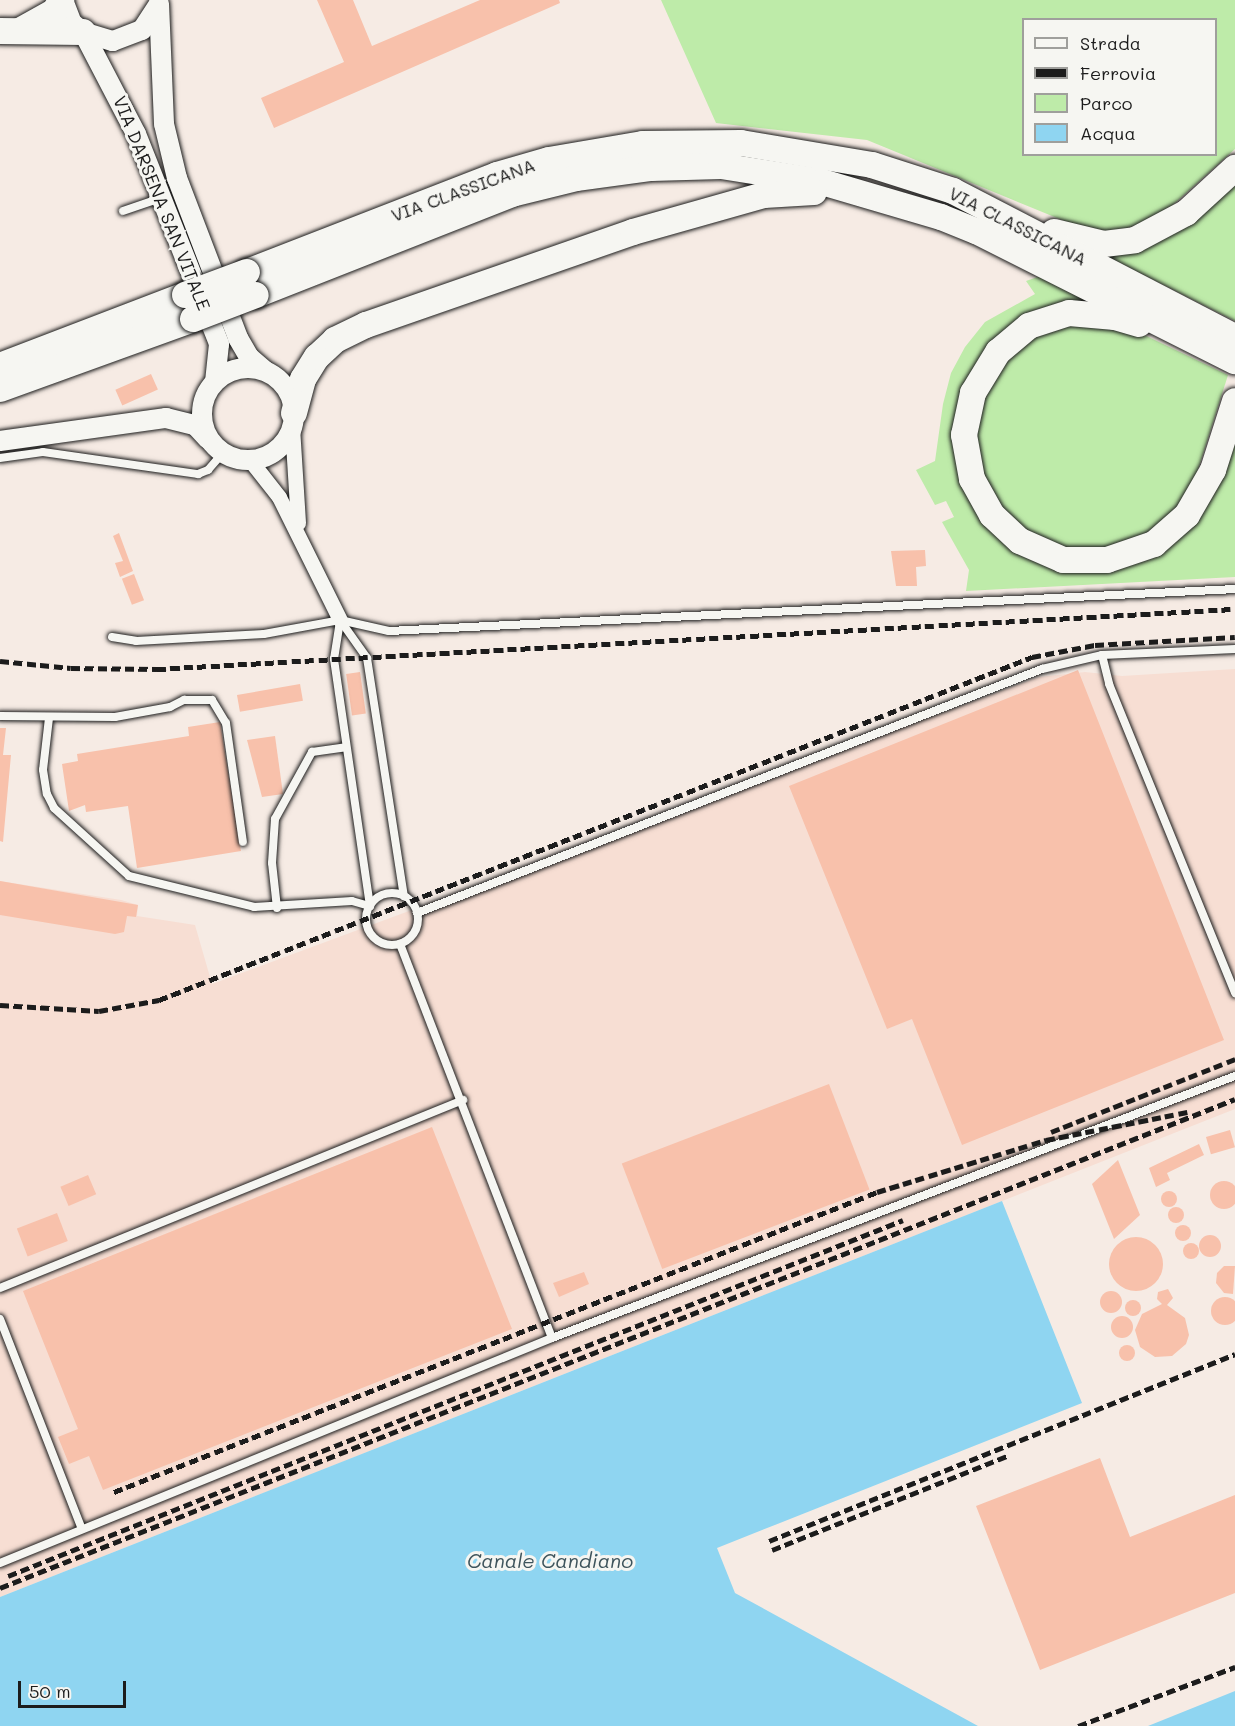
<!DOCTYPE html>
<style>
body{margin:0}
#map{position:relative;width:1235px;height:1726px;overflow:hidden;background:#f6ebe4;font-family:Mali,sans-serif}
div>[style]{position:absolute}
.built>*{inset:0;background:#f7ded3}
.green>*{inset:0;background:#beeba9}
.water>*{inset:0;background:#8fd5f1}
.building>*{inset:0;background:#f8c1ab;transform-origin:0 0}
.round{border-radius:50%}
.roads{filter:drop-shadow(0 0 2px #1c1c1c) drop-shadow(0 0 2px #1c1c1c)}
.service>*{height:8px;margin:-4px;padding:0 4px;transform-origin:4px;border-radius:4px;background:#f6f6f2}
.service>.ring{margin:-4px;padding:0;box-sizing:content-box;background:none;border:8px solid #f6f6f2;border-radius:50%}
.minor>*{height:15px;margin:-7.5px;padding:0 7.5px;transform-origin:7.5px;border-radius:7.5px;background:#f6f6f2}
.tertiary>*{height:20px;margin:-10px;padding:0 10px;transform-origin:10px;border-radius:10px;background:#f6f6f2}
.tertiary>.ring{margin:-10px;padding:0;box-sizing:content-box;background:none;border:20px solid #f6f6f2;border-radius:50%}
.trunk>*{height:26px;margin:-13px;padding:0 13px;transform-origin:13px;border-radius:13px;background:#f6f6f2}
.rail>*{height:4.5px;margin-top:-2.25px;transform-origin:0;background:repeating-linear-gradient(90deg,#1c1c1c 0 9px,transparent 0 13.5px)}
.bridges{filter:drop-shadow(0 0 2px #1c1c1c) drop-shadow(0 0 2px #1c1c1c)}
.trunk-bridge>*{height:26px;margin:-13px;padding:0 13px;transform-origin:13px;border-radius:13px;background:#f6f6f2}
span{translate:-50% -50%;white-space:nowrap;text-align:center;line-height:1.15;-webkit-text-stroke:6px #f6f6f2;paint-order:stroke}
.street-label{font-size:18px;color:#1c1c1c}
.water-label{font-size:20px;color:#3e545c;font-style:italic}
.legend{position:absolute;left:1022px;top:18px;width:195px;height:138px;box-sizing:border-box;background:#f6f6f2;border:2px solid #9f9f9c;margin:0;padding:8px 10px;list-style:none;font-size:18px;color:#1c1c1c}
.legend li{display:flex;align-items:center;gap:12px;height:30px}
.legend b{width:30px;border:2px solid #9f9f9c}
.scale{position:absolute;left:18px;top:1681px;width:108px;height:27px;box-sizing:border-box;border:3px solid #1c1c1c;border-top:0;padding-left:8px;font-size:18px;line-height:21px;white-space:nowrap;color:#1c1c1c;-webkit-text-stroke:4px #f6f6f2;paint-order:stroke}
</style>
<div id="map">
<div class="built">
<div style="clip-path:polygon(1235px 669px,1235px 1109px,0 1597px,0 881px,121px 900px,138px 905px,137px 916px,195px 925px,212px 984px,1039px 677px,1085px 672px,1122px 676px)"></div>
</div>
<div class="green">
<div style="clip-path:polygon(evenodd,661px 0,1235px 0,1235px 149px,1155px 221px,1112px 232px,1079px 227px,867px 140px,716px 123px,661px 0,1024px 20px,1216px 20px,1216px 154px,1024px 154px,1024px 20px)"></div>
<div style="clip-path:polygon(1235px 180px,1235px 321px,1096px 251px)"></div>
<div style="clip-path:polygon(1043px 275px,1095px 302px,1055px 305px,956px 418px,1022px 552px,1149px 557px,1235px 424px,1235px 577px,966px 591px,969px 570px,942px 522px,954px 517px,946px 501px,935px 505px,916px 470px,935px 461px,943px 404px,951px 373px,965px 347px,985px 322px,1035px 294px,1026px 281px)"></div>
<div style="clip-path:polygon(1113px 320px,1228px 375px,1198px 470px,1183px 499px,1166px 522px,1117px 550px,1060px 548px,1026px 534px,1000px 509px,979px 476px,972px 443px,983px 383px,1037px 328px)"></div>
</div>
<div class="water">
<div style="clip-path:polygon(1002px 1201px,1082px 1403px,717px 1548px,735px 1593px,978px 1726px,0 1726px,0 1597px)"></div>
<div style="clip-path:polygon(1235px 1691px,1235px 1726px,1148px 1726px)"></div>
</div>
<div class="building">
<div style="clip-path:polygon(317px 0,353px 0,372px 46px,480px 0,559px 0,560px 3px,274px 128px,261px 98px,344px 62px)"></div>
<div style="left:151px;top:374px;width:17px;height:39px;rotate:66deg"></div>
<div style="clip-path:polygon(119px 533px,133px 571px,120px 577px,115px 563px,123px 561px,113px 536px)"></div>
<div style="clip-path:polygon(925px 550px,926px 566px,916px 567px,917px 586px,896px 586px,891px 551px)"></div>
<div style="left:134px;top:574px;width:28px;height:13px;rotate:69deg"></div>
<div style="clip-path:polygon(1078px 670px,1224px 1040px,962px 1145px,912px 1019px,887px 1029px,789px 786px)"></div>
<div style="left:360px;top:672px;width:42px;height:14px;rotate:82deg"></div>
<div style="left:300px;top:684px;width:17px;height:64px;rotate:80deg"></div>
<div style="clip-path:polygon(220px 722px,241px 851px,137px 868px,128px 806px,86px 812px,85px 805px,69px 811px,62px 764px,78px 761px,77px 754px,189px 736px,188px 727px)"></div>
<div style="clip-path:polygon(0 728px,6px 728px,3px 755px,11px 755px,3px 842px,0 841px)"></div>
<div style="clip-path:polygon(275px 736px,283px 794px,262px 797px,247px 740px)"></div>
<div style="clip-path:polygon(0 881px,138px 905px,136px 917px,127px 916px,124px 932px,115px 934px,0 915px)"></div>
<div style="left:829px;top:1084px;width:113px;height:222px;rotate:69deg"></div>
<div style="clip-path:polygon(432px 1127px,512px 1329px,103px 1490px,89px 1456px,69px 1464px,58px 1437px,78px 1429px,23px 1291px)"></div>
<div style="left:1230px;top:1130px;width:18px;height:25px;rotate:74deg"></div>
<div style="clip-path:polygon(1199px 1144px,1204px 1155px,1167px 1173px,1170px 1180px,1156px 1187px,1149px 1168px)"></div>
<div style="clip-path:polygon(1118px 1160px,1140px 1215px,1114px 1239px,1092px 1184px)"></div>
<div style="left:88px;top:1175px;width:21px;height:30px;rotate:67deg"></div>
<div class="round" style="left:1210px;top:1181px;width:28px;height:28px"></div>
<div class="round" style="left:1161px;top:1191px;width:16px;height:16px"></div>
<div class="round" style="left:1168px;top:1207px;width:16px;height:16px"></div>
<div style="left:57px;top:1213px;width:30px;height:43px;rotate:69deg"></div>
<div class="round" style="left:1175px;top:1225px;width:16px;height:16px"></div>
<div class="round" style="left:1199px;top:1235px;width:22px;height:22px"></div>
<div class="round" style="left:1109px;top:1237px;width:54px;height:54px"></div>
<div class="round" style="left:1183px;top:1243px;width:16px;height:16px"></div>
<div style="clip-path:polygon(1224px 1266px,1235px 1266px,1233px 1294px,1224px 1293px,1216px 1283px,1217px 1273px)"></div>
<div style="clip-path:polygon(584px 1272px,589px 1284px,559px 1297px,553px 1283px)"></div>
<div style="clip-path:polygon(1168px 1289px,1173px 1298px,1167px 1305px,1185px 1318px,1189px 1335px,1186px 1344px,1172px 1356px,1155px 1357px,1140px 1347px,1135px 1330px,1142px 1314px,1162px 1304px,1157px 1299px,1158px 1292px)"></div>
<div class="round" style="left:1100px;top:1291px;width:22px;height:22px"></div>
<div class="round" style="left:1211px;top:1297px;width:28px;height:28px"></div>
<div class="round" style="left:1125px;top:1300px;width:16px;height:16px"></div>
<div class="round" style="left:1111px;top:1316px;width:22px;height:22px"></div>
<div class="round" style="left:1119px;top:1345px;width:16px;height:16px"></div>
<div style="clip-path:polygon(1100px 1458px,1130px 1537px,1235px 1495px,1235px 1593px,1040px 1670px,976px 1506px)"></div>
</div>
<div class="roads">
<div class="service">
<div style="left:123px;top:211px;width:40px;rotate:-18.9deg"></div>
<div style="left:0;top:458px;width:43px;rotate:-7.9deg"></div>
<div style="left:43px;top:452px;width:157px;rotate:8.1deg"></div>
<div style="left:198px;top:474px;width:11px;rotate:-22deg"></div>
<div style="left:208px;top:470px;width:23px;rotate:-49deg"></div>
<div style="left:340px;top:620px;width:47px;rotate:54.6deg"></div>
<div style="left:367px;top:658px;width:241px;rotate:81.2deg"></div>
<div style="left:112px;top:637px;width:24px;rotate:9deg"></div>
<div style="left:136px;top:641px;width:128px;rotate:-3.1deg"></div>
<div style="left:264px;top:634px;width:77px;rotate:-10.4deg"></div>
<div style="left:340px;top:620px;width:50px;rotate:12.7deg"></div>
<div style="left:389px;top:631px;width:847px;rotate:-2.84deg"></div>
<div style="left:1102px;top:655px;width:30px;rotate:76deg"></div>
<div style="left:1109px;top:684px;width:334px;rotate:67.8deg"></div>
<div style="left:0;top:716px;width:115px;rotate:0.5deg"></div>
<div style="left:115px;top:717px;width:56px;rotate:-10.3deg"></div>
<div style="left:170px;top:707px;width:16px;rotate:-27deg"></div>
<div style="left:184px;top:700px;width:28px"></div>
<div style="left:212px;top:700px;width:27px;rotate:59deg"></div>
<div style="left:226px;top:723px;width:120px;rotate:81.9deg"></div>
<div style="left:49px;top:718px;width:52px;rotate:96.6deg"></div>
<div style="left:43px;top:770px;width:24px;rotate:81deg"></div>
<div style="left:47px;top:794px;width:16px;rotate:63deg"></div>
<div style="left:54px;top:808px;width:101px;rotate:42.2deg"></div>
<div style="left:129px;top:876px;width:129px;rotate:13.9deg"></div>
<div style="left:254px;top:907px;width:98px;rotate:-3.5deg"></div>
<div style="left:352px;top:901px;width:19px;rotate:16deg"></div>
<div style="left:370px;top:906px;width:250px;rotate:-98.3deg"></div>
<div style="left:334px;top:659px;width:39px;rotate:-81deg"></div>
<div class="ring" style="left:366px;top:893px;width:44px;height:44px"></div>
<div style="left:277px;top:908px;width:45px;rotate:-96.3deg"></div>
<div style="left:272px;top:863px;width:44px;rotate:-86.1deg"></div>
<div style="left:275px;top:819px;width:77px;rotate:-61.1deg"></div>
<div style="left:312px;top:752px;width:34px;rotate:-8deg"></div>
<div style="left:417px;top:913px;width:671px;rotate:-21.33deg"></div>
<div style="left:1042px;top:669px;width:62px;rotate:-13.1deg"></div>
<div style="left:1102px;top:655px;width:133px;rotate:-2.6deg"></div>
<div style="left:400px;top:944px;width:422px;rotate:68.9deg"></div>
<div style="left:0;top:1288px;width:500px;rotate:-22.1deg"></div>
<div style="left:0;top:1319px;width:225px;rotate:68.7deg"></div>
<div style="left:0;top:1563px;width:596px;rotate:-22.18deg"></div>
<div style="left:552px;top:1338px;width:732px;rotate:-20.99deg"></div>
</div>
<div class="minor">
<div style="left:292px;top:427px;width:96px;rotate:86.4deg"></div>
<div style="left:250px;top:460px;width:47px;rotate:51.9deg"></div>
<div style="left:279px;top:497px;width:137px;rotate:63.6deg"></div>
</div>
<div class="tertiary">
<div style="left:63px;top:0;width:25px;rotate:69deg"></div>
<div style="left:72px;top:23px;width:14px;rotate:39deg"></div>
<div style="left:83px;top:32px;width:31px;rotate:17deg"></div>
<div style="left:113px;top:41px;width:31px;rotate:-21deg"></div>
<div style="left:142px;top:30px;width:30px;rotate:-57deg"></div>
<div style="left:159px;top:4px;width:120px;rotate:87.6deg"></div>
<div style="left:164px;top:124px;width:56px;rotate:76.5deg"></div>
<div style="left:177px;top:178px;width:171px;rotate:69.1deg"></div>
<div style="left:238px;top:338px;width:22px;rotate:60deg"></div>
<div style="left:249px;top:357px;width:20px;rotate:41deg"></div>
<div style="left:83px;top:32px;width:115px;rotate:62.5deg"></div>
<div style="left:136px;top:134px;width:226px;rotate:68.4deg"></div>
<div style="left:219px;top:344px;width:36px;rotate:96deg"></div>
<div class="ring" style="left:202px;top:368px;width:72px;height:72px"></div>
<div style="left:0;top:441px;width:168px;rotate:-7.9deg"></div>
<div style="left:166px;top:418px;width:30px;rotate:14deg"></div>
<div style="left:195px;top:425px;width:19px;rotate:47deg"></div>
</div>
<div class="trunk">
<div style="left:21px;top:30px;width:39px;rotate:-29deg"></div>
<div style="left:55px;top:11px;width:13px;rotate:-61deg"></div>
<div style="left:0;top:31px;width:83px;rotate:0.7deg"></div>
<div style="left:1054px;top:232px;width:51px;rotate:13.5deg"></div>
<div style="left:1104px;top:244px;width:31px;rotate:-7deg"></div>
<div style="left:1135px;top:240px;width:58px;rotate:-27.9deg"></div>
<div style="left:1186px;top:213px;width:67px;rotate:-42.6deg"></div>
<div style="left:247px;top:272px;width:268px;rotate:-21.2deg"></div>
<div style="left:497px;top:175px;width:54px;rotate:-16.1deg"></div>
<div style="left:549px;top:160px;width:95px;rotate:-9.7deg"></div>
<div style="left:643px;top:144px;width:98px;rotate:-0.6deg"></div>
<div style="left:741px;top:143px;width:133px;rotate:9.5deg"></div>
<div style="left:872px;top:165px;width:85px;rotate:17.8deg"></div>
<div style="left:953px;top:191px;width:318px;rotate:27.4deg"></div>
<div style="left:256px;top:295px;width:275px;rotate:-21.5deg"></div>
<div style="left:512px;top:194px;width:66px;rotate:-14deg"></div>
<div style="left:576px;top:178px;width:76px;rotate:-7.6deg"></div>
<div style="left:651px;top:168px;width:70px;rotate:-1.6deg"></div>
<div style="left:721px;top:166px;width:102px;rotate:9deg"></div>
<div style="left:822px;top:182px;width:124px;rotate:16.4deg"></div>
<div style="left:941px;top:217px;width:38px;rotate:22deg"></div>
<div style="left:976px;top:231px;width:290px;rotate:26.7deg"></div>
<div style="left:1139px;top:324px;width:25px;rotate:-164deg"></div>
<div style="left:1115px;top:317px;width:46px;rotate:-175deg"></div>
<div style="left:1069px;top:313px;width:42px;rotate:162deg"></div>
<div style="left:1029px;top:326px;width:40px;rotate:140deg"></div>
<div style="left:998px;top:352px;width:48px;rotate:121.4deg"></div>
<div style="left:973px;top:393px;width:43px;rotate:102.1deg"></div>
<div style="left:964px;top:435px;width:45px;rotate:79.7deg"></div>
<div style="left:972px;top:479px;width:41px;rotate:60.9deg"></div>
<div style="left:992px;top:515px;width:38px;rotate:43deg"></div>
<div style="left:1020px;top:541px;width:47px;rotate:23.8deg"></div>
<div style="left:1063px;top:560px;width:44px"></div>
<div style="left:1107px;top:560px;width:50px;rotate:-18.8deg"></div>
<div style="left:1154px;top:544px;width:44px;rotate:-41.3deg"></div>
<div style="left:1187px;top:515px;width:52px;rotate:-60deg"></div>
<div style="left:1213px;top:470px;width:72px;rotate:-72.3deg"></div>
<div style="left:0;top:366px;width:198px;rotate:-21deg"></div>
<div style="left:0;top:389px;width:205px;rotate:-19.9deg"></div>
<div style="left:294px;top:413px;width:35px;rotate:-75deg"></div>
<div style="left:303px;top:379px;width:26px;rotate:-58deg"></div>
<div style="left:317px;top:357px;width:25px;rotate:-43deg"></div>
<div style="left:335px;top:340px;width:34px;rotate:-26deg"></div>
<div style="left:366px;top:325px;width:283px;rotate:-19.2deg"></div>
<div style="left:633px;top:232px;width:136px;rotate:-15.8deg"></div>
<div style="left:764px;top:195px;width:50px;rotate:-3.4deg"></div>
</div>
</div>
<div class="rail">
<div style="left:0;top:661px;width:71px;rotate:5.6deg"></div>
<div style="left:71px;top:668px;width:86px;rotate:0.7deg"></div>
<div style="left:157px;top:669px;width:1080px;rotate:-3.19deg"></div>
<div style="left:0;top:1005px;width:99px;rotate:3.5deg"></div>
<div style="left:99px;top:1011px;width:61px;rotate:-10.4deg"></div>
<div style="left:159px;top:1000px;width:938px;rotate:-21.45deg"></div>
<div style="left:1032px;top:657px;width:64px;rotate:-10.8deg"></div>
<div style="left:1095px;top:645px;width:140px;rotate:-3.3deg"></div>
<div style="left:1051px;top:1132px;width:198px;rotate:-21.6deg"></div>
<div style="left:114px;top:1492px;width:820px;rotate:-21.46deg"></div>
<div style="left:877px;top:1192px;width:177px;rotate:-17.1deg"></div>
<div style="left:1046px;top:1140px;width:144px;rotate:-11.2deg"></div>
<div style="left:769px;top:1541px;width:502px;rotate:-21.86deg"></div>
<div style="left:772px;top:1550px;width:255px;rotate:-21.8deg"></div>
<div style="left:8px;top:1576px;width:963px;rotate:-21.69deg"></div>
<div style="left:0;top:1588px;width:1328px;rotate:-21.6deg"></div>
<div style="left:1078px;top:1726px;width:168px;rotate:-20.6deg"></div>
</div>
<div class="bridges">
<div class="trunk-bridge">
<div style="left:185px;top:295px;width:66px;rotate:-20.4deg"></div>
<div style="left:193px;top:319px;width:67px;rotate:-20.9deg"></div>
</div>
</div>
<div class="street-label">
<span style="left:463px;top:190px;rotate:-20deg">VIA CLASSICANA</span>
<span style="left:162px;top:203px;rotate:68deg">VIA DARSENA SAN VITALE</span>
<span style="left:1018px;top:226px;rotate:27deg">VIA CLASSICANA</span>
</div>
<div class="water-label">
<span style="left:550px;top:1560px">Canale Candiano</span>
</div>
<ul class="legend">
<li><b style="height:8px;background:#f6f6f2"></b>Strada</li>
<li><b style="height:8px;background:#1c1c1c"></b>Ferrovia</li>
<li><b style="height:16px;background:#beeba9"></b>Parco</li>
<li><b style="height:16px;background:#8fd5f1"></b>Acqua</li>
</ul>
<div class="scale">50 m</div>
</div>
